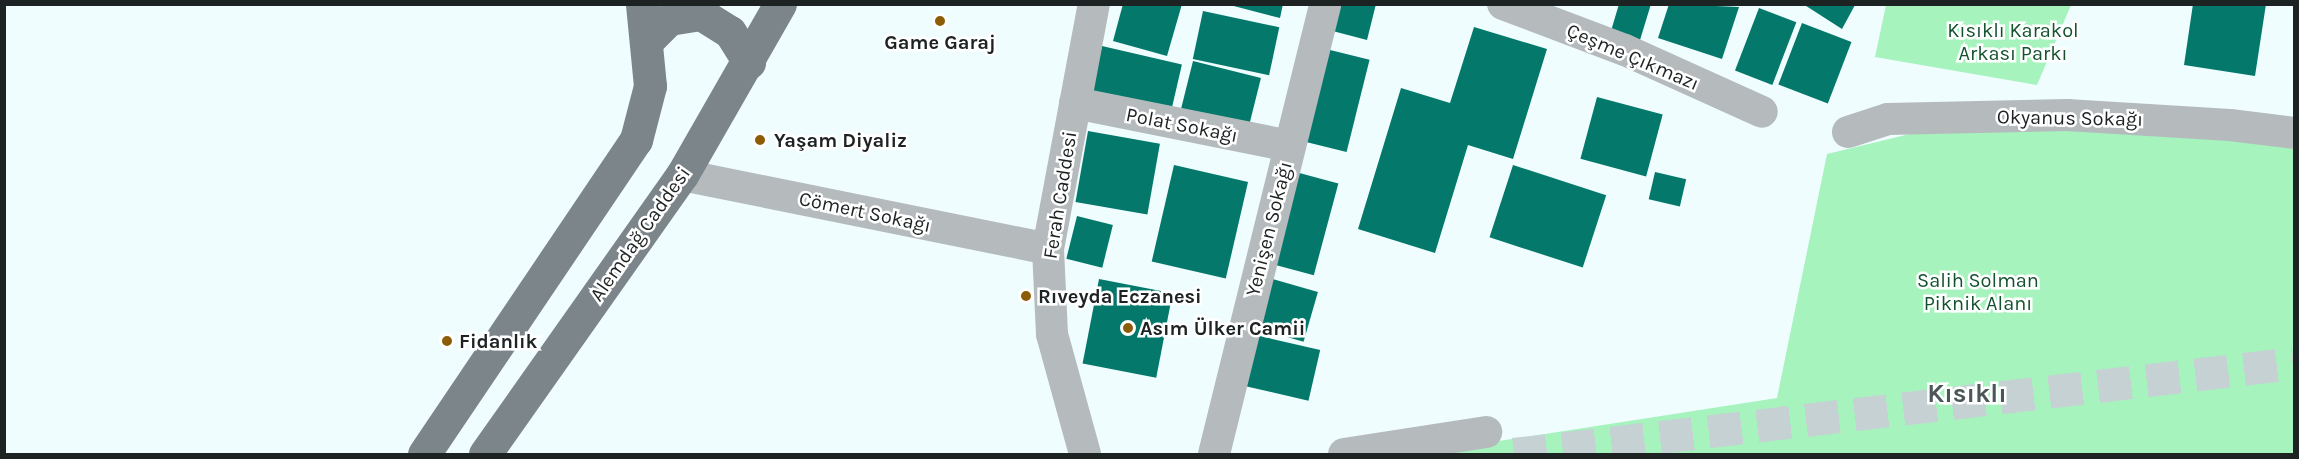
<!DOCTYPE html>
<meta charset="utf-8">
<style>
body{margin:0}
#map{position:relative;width:2299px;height:459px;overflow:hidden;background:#effdff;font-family:Karla,sans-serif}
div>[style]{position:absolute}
.green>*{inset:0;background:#a6f3be}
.building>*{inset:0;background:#04796b;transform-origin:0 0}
.major-tunnel>*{height:33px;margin-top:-16.5px;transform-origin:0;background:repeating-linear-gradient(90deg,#c5d1d3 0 33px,transparent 0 49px)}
.minor>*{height:32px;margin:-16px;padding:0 16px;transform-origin:16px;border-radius:16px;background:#b5babd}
.major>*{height:33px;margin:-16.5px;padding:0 16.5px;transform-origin:16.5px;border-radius:16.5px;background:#7c858a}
.dots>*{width:16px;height:16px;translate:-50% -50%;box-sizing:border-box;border:3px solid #fff;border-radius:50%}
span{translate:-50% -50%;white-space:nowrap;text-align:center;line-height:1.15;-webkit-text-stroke:5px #fff;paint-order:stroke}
.park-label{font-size:20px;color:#13522e}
.poi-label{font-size:20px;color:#1d2223;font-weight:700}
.left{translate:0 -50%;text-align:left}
.street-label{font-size:20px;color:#1d2223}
.district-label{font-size:26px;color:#4a5657;font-weight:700}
.frame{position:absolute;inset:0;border:6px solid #1d2223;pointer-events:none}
</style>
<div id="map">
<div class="green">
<div style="clip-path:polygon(1886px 5px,1886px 4px,2071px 5px,2037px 85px,1875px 57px)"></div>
<div style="clip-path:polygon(2054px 129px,2294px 145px,2294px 454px,1415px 454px,1777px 398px,1827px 154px,1914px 133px)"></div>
</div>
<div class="building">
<div style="clip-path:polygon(1123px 4px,1182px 4px,1167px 56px,1113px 41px)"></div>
<div style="clip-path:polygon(1226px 4px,1283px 4px,1280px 18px)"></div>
<div style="clip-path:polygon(1331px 4px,1376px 4px,1367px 40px,1325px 29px)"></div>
<div style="clip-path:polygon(1619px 4px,1651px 4px,1640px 40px,1611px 31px)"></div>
<div style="clip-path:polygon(1669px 4px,1739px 7px,1722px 59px,1658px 38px)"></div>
<div style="clip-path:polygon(1803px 4px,1854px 4px,1855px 5px,1842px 29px)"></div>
<div style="clip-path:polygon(2193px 4px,2266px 4px,2255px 76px,2184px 65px)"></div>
<div style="left:1759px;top:8px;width:40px;height:67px;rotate:21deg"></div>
<div style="left:1203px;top:11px;width:78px;height:49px;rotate:12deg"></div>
<div style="left:1802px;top:23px;width:53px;height:66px;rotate:21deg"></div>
<div style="clip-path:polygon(1474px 27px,1547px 49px,1513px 159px,1468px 145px,1435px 253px,1358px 229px,1401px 88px,1450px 103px)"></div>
<div style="left:1102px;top:46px;width:82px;height:51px;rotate:13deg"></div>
<div style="left:1322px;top:48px;width:49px;height:95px;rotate:14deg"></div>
<div style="left:1193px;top:61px;width:70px;height:56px;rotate:14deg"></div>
<div style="left:1597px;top:97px;width:68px;height:64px;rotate:15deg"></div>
<div style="left:1088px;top:131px;width:73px;height:72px;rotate:10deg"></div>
<div style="left:1174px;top:165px;width:76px;height:99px;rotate:13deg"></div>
<div style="left:1513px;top:165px;width:98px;height:76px;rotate:18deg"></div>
<div style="left:1292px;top:171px;width:48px;height:95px;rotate:15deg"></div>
<div style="left:1655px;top:172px;width:32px;height:28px;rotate:13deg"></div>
<div style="left:1077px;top:216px;width:37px;height:44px;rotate:14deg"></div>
<div style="left:1266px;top:277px;width:54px;height:52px;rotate:16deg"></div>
<div style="left:1099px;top:279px;width:75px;height:86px;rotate:11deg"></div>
<div style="left:1251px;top:334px;width:71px;height:52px;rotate:13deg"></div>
</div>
<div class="major-tunnel">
<div style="left:1514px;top:454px;width:785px;rotate:-6.65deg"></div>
</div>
<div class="minor">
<div style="left:1503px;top:4px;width:130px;rotate:20.7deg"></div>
<div style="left:1625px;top:50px;width:150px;rotate:24.3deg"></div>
<div style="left:1075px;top:103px;width:219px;rotate:11.3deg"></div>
<div style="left:1848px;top:132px;width:42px;rotate:-18deg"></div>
<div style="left:1888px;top:119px;width:179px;rotate:-1.3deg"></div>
<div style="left:2067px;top:115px;width:163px;rotate:3.5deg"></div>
<div style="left:2230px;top:125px;width:64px;rotate:7.1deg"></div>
<div style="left:682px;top:175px;width:373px;rotate:11.4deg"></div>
<div style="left:1085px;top:454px;width:124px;rotate:-105.4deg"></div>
<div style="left:1052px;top:334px;width:85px;rotate:-92.7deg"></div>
<div style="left:1048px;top:249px;width:249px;rotate:-79.4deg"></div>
<div style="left:1214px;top:454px;width:463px;rotate:-76.1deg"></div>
<div style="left:1344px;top:454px;width:144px;rotate:-8.8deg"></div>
</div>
<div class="major">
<div style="left:648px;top:40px;width:30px;rotate:-45deg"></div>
<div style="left:669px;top:19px;width:32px;rotate:-9deg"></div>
<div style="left:701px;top:14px;width:34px;rotate:32deg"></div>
<div style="left:730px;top:32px;width:36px;rotate:58deg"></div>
<div style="left:424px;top:454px;width:379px;rotate:-56deg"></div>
<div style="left:636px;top:140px;width:56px;rotate:-75.5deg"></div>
<div style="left:650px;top:86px;width:82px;rotate:-95.6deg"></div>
<div style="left:485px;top:454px;width:342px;rotate:-54.8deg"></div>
<div style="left:682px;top:175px;width:197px;rotate:-60.2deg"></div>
</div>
<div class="dots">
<div style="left:940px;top:21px;background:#8d5c07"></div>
<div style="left:760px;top:140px;background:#8d5c07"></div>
<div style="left:1026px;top:296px;background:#8d5c07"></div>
<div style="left:1128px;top:328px;background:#8d5c07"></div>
<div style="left:447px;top:341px;background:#8d5c07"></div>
</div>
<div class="park-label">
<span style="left:2013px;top:42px">Kısıklı Karakol<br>Arkası Parkı</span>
<span style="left:1978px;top:292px">Salih Solman<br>Piknik Alanı</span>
</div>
<div class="poi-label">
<span style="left:940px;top:42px">Game Garaj</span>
<span class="left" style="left:774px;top:140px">Yaşam Diyaliz</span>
<span class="left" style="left:1038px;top:296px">Rıveyda Eczanesi</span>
<span class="left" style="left:1140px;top:328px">Asım Ülker Camii</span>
<span class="left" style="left:459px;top:341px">Fidanlık</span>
</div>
<div class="street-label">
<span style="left:1633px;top:57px;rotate:23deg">Çeşme Çıkmazı</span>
<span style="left:2070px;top:118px;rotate:1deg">Okyanus Sokağı</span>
<span style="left:1182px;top:125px;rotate:11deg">Polat Sokağı</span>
<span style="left:1060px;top:195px;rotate:-81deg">Ferah Caddesi</span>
<span style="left:865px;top:212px;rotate:12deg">Cömert Sokağı</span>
<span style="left:1269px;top:229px;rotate:-76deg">Yenişen Sokağı</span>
<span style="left:640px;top:234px;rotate:-55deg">Alemdağ Caddesi</span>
</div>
<div class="district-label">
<span style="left:1967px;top:394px">Kısıklı</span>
</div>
<div class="frame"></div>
</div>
